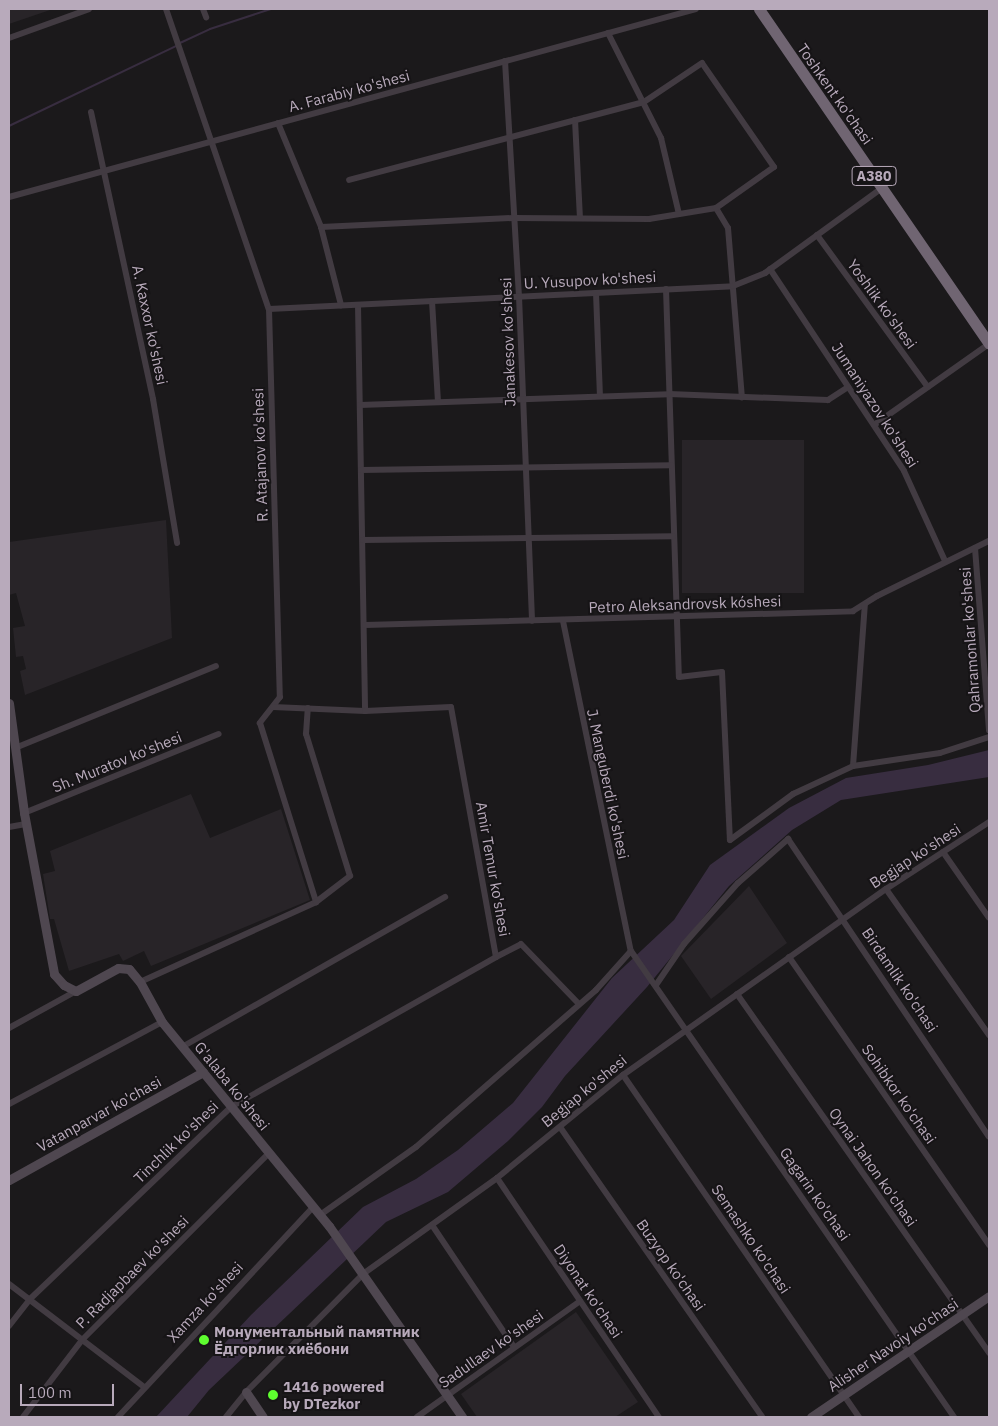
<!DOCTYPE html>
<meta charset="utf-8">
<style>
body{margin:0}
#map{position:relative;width:998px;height:1426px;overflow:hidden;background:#1b191b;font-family:"IBM Plex Sans",sans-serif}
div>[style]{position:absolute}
.built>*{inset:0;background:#282428;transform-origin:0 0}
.water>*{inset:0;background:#382d40}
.stream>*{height:2px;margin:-1px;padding:0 1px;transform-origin:1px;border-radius:1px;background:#382d40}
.street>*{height:6px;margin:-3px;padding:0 3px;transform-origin:3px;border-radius:3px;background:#423b42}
.secondary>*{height:9px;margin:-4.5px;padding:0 4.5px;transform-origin:4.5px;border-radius:4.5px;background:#4f4750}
.highway>*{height:11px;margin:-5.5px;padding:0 5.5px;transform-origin:5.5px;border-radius:5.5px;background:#706572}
.dots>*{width:14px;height:14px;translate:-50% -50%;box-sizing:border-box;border:2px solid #161416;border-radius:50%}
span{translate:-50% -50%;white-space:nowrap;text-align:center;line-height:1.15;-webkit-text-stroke:4px #161416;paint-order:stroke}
.shield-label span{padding:1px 4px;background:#161416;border:1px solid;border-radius:4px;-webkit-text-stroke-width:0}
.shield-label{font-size:14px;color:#b8aabb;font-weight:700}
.street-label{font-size:15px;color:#b8aabb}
.poi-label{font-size:15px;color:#b8aabb;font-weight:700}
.left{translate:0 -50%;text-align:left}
.frame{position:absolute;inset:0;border:10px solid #b8aabb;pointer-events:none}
.scale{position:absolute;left:20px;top:1384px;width:94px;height:22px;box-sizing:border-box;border:2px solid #b8aabb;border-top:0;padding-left:6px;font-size:15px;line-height:18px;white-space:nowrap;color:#b8aabb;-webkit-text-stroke:4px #161416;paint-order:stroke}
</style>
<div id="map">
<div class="built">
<div style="clip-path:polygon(9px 9px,53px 9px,9px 24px)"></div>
<div style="left:682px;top:440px;width:122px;height:153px"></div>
<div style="clip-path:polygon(166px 520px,172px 638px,25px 695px,20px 671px,26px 669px,23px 656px,16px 657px,13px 628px,25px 626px,16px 593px,9px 595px,9px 542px)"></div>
<div style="clip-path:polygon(191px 794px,210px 838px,281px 809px,310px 900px,151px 966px,144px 951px,123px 961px,119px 954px,69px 971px,54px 919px,50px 919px,43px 874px,55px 871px,50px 851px)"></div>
<div style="clip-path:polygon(749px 886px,787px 943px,711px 999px,681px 956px)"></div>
<div style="clip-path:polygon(576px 1312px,638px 1402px,615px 1417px,477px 1417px,461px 1394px)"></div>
</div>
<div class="water">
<div style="clip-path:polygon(989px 750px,989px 777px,841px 800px,792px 830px,729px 886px,647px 987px,565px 1076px,542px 1107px,508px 1141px,448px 1192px,386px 1222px,209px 1390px,187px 1417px,156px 1417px,251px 1315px,363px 1207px,416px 1179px,458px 1150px,513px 1103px,612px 978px,674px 920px,710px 865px,789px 808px,846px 778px,928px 765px)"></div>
</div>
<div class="stream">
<div style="left:180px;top:43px;width:33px;rotate:-25deg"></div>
<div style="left:210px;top:29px;width:64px;rotate:-18.2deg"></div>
<div style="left:9px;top:126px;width:185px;rotate:-25.6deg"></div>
</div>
<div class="street">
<div style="left:166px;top:9px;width:317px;rotate:71.1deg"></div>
<div style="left:269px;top:309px;width:388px;rotate:88.4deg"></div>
<div style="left:280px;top:697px;width:33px;rotate:128deg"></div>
<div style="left:260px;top:723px;width:188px;rotate:72.6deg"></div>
<div style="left:203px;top:9px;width:9px;rotate:69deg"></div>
<div style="left:608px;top:33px;width:118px;rotate:63.2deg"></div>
<div style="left:661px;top:138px;width:78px;rotate:76.7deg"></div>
<div style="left:9px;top:38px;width:85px;rotate:-19.9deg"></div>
<div style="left:505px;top:61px;width:235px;rotate:86.6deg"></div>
<div style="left:519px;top:296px;width:325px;rotate:87.7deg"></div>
<div style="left:91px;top:112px;width:294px;rotate:77.8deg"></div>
<div style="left:153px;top:399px;width:146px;rotate:80.5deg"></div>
<div style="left:575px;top:120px;width:98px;rotate:87.1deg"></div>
<div style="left:278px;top:123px;width:113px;rotate:67.5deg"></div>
<div style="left:321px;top:227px;width:81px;rotate:75.6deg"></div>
<div style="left:9px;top:197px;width:712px;rotate:-15.3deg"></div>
<div style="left:716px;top:208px;width:23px;rotate:59deg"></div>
<div style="left:728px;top:228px;width:170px;rotate:85.3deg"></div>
<div style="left:321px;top:227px;width:193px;rotate:-2.7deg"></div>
<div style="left:514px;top:218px;width:135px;rotate:0.4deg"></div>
<div style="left:649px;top:219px;width:68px;rotate:-9.3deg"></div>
<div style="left:716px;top:208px;width:71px;rotate:-35.3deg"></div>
<div style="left:774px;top:167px;width:126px;rotate:-124.7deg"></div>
<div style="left:702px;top:63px;width:70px;rotate:146.1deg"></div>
<div style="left:644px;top:102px;width:305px;rotate:165.2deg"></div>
<div style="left:817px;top:235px;width:188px;rotate:53.9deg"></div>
<div style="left:770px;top:269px;width:242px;rotate:56.4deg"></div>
<div style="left:904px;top:471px;width:99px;rotate:65.5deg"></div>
<div style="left:666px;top:289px;width:388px;rotate:88.1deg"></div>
<div style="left:679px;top:677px;width:43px;rotate:-6.6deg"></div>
<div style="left:722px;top:672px;width:168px;rotate:87.3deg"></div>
<div style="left:596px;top:293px;width:103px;rotate:87.8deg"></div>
<div style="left:432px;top:301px;width:101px;rotate:86.6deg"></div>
<div style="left:358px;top:305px;width:406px;rotate:89deg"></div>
<div style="left:269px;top:309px;width:465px;rotate:-2.8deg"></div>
<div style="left:733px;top:286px;width:35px;rotate:-22deg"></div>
<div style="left:765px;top:273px;width:145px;rotate:-36deg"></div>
<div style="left:360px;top:405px;width:309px;rotate:-2deg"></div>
<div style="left:669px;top:394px;width:159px;rotate:2.2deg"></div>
<div style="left:828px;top:400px;width:24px;rotate:-33deg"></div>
<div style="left:874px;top:425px;width:141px;rotate:-35.2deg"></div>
<div style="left:361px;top:470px;width:310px;rotate:-0.9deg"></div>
<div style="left:363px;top:540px;width:310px;rotate:-0.7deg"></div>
<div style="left:975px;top:548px;width:183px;rotate:85.6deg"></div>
<div style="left:563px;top:621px;width:337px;rotate:78.4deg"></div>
<div style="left:631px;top:951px;width:567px;rotate:55.27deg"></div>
<div style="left:365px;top:625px;width:488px;rotate:-1.6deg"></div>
<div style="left:853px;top:611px;width:28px;rotate:-32deg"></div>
<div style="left:877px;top:596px;width:125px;rotate:-26.2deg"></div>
<div style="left:273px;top:707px;width:92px;rotate:2.5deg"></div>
<div style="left:365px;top:711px;width:86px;rotate:-2.7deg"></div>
<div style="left:451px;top:707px;width:254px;rotate:79.8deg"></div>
<div style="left:496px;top:957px;width:28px;rotate:-27deg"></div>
<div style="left:521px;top:944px;width:82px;rotate:46deg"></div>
<div style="left:15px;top:748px;width:217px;rotate:-22.2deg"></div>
<div style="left:853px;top:766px;width:162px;rotate:-85.8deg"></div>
<div style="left:24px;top:813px;width:210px;rotate:-22.1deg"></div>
<div style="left:9px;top:827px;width:17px;rotate:-10deg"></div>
<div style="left:730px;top:840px;width:78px;rotate:-36.1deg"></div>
<div style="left:793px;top:794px;width:66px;rotate:-25deg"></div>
<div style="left:853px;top:766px;width:88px;rotate:-8.5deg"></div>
<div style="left:940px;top:753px;width:52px;rotate:-18.1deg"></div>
<div style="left:943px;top:852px;width:80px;rotate:55.1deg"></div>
<div style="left:886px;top:889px;width:179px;rotate:54.8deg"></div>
<div style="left:789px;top:957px;width:351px;rotate:55.2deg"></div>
<div style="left:140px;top:982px;width:193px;rotate:-24.4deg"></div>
<div style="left:316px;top:902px;width:43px;rotate:-37.4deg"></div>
<div style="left:350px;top:876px;width:149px;rotate:-107.2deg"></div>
<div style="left:306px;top:734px;width:26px;rotate:-86deg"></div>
<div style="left:656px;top:985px;width:50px;rotate:-55.7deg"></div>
<div style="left:684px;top:944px;width:81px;rotate:-48.5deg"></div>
<div style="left:738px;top:883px;width:67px;rotate:-41.3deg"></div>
<div style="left:788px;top:839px;width:359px;rotate:56deg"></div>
<div style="left:737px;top:994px;width:439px;rotate:54.9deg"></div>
<div style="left:9px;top:1028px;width:77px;rotate:-28.9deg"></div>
<div style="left:182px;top:1047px;width:303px;rotate:-29.7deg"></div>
<div style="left:623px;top:1075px;width:416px;rotate:55.4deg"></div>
<div style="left:9px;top:1104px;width:174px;rotate:-28.2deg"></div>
<div style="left:560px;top:1127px;width:353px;rotate:55.1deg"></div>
<div style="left:497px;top:1178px;width:289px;rotate:55.9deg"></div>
<div style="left:320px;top:1215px;width:118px;rotate:-35.3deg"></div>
<div style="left:416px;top:1147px;width:239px;rotate:-41.1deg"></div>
<div style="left:596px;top:990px;width:52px;rotate:-48.1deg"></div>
<div style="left:432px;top:1225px;width:147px;rotate:56.1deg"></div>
<div style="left:9px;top:1284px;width:170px;rotate:37.3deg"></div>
<div style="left:9px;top:1326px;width:33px;rotate:-52deg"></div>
<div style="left:29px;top:1300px;width:279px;rotate:-43.7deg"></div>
<div style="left:231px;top:1107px;width:305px;rotate:-29.5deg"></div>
<div style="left:23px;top:1417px;width:97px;rotate:-52.5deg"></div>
<div style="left:82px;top:1340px;width:264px;rotate:-45deg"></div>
<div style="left:118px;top:1417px;width:287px;rotate:-47.1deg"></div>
<div style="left:226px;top:1417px;width:32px;rotate:-51deg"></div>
<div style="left:246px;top:1392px;width:166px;rotate:-45.2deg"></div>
<div style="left:363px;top:1274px;width:165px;rotate:-35.6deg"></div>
<div style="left:497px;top:1178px;width:163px;rotate:-39.3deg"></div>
<div style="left:623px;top:1075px;width:322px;rotate:-35.3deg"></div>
<div style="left:886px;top:889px;width:123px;rotate:-33deg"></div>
<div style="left:417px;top:1417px;width:200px;rotate:-35.4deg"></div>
</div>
<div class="secondary">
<div style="left:9px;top:703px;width:111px;rotate:82.2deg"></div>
<div style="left:24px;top:813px;width:164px;rotate:79.4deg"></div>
<div style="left:54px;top:974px;width:15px;rotate:48deg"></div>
<div style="left:64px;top:985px;width:13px;rotate:27deg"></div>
<div style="left:76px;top:991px;width:48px;rotate:-28.7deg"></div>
<div style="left:118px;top:968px;width:11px;rotate:5deg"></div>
<div style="left:129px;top:969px;width:17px;rotate:50deg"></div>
<div style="left:140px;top:982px;width:46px;rotate:61.2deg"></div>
<div style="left:162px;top:1022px;width:264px;rotate:50.7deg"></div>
<div style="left:329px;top:1226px;width:233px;rotate:55.1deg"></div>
<div style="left:9px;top:1180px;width:222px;rotate:-29.1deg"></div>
<div style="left:246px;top:1392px;width:30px;rotate:56deg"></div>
<div style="left:811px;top:1417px;width:215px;rotate:-34.2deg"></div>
</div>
<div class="highway">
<div style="left:759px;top:9px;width:406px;rotate:55.5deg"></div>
</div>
<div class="dots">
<div style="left:204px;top:1340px;background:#5efd2f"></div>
<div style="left:273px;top:1395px;background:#5efd2f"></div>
</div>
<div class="shield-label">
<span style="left:874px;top:176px">A380</span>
</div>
<div class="street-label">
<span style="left:349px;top:91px;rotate:-15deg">A. Farabiy ko'shesi</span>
<span style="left:835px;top:94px;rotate:55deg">Toshkent ko'chasi</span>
<span style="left:590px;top:280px;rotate:-3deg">U. Yusupov ko'shesi</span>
<span style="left:882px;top:304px;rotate:54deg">Yoshlik ko'shesi</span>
<span style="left:150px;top:325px;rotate:78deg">A. Kaxxor ko'shesi</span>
<span style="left:508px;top:342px;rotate:-92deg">Janakesov ko'shesi</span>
<span style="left:875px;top:405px;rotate:57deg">Jumaniyazov ko'shesi</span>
<span style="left:260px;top:455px;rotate:-92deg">R. Atajanov ko'shesi</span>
<span style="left:685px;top:604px;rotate:-2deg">Petro Aleksandrovsk kóshesi</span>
<span style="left:970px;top:640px;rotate:-94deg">Qahramonlar ko'shesi</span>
<span style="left:117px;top:762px;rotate:-22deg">Sh. Muratov ko'shesi</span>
<span style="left:608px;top:784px;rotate:78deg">J. Manguberdi ko'shesi</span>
<span style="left:915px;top:856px;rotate:-33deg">Begjap ko'shesi</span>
<span style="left:493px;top:869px;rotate:80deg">Amir Temur ko'shesi</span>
<span style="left:900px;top:980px;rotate:56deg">Birdamlik ko'chasi</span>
<span style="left:232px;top:1086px;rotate:51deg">G'alaba ko'shesi</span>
<span style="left:584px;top:1091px;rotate:-39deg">Begjap ko'shesi</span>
<span style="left:899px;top:1094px;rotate:55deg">Sohibkor ko'chasi</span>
<span style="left:99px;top:1114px;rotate:-29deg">Vatanparvar ko'chasi</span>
<span style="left:176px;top:1142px;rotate:-44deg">Tinchlik ko'shesi</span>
<span style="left:873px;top:1167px;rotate:55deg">Oynai Jahon ko'chasi</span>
<span style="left:815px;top:1194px;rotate:55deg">Gagarin ko'chasi</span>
<span style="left:751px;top:1239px;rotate:56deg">Semashko ko'chasi</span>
<span style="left:671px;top:1265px;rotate:55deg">Buzyop ko'chasi</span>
<span style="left:132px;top:1272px;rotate:-45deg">P. Radjapbaev ko'shesi</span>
<span style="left:588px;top:1291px;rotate:56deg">Diyonat ko'chasi</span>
<span style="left:205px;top:1302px;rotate:-47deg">Xamza ko'shesi</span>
<span style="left:893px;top:1345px;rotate:-34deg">Alisher Navoiy ko'chasi</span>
<span style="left:491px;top:1349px;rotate:-35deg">Sadullaev ko'shesi</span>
</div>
<div class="poi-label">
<span class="left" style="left:214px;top:1340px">Монументальный памятник<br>Ёдгорлик хиёбони</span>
<span class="left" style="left:283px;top:1395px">1416 powered<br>by DTezkor</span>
</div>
<div class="frame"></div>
<div class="scale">100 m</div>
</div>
